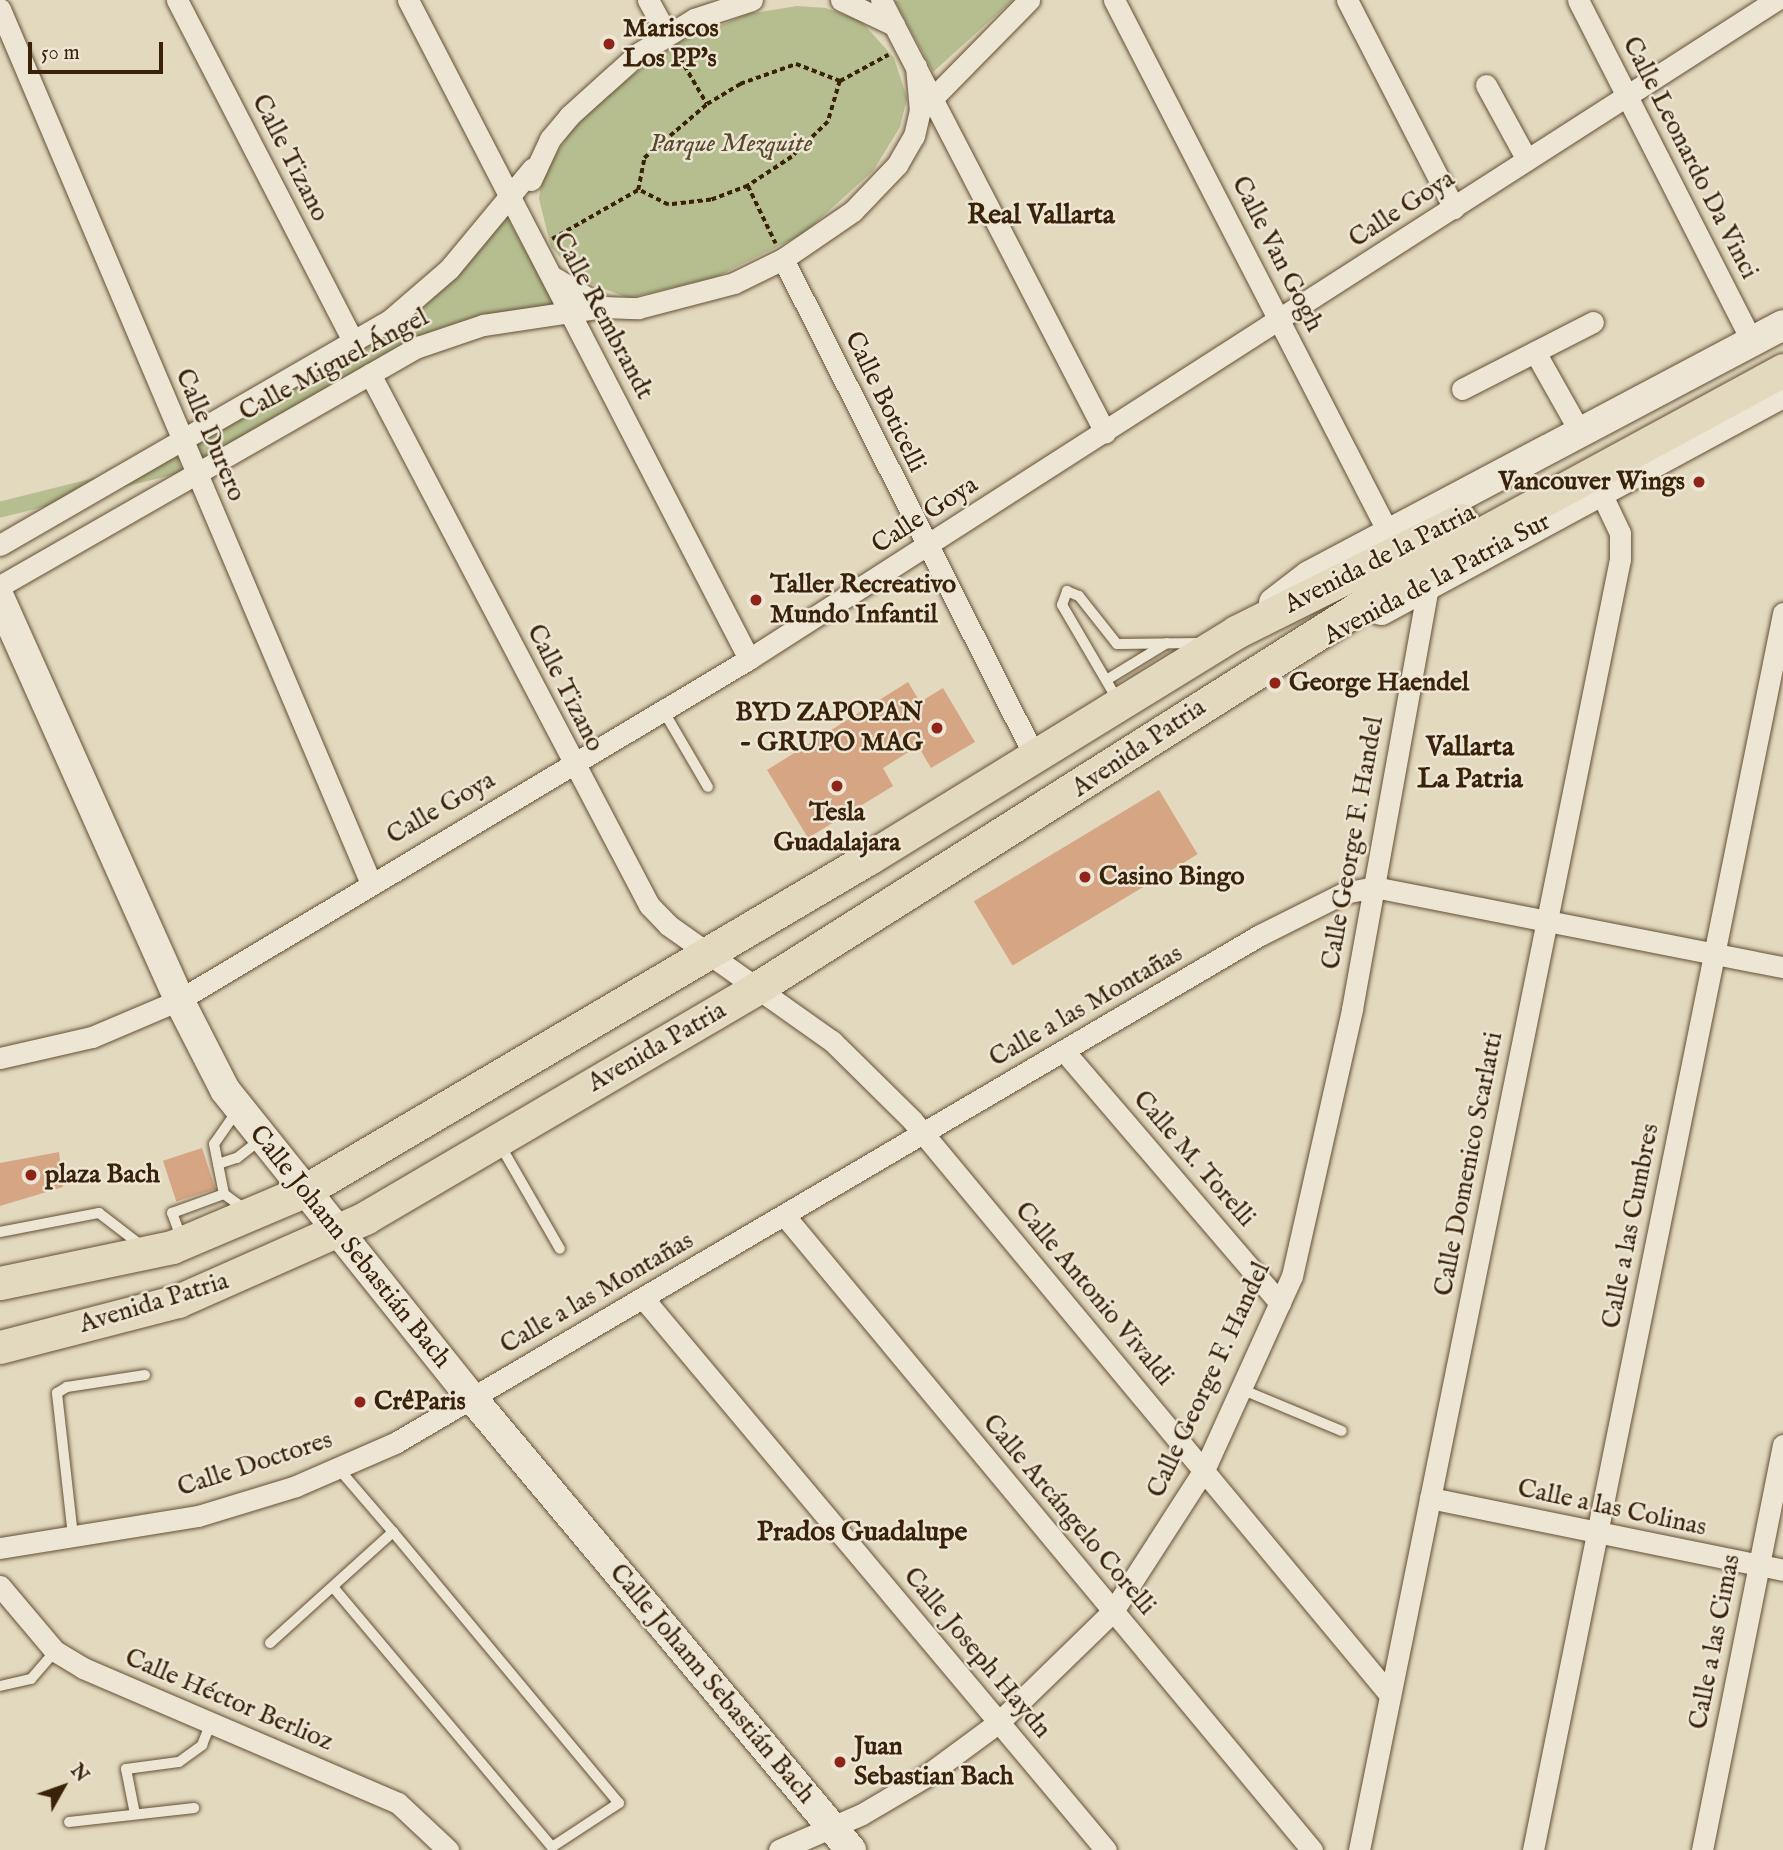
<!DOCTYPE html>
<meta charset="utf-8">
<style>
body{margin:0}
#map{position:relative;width:1783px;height:1850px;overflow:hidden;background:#e3d9bf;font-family:"IM FELL English",serif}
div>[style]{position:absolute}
.green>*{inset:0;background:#b6be90;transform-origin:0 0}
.building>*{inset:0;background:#d6a583;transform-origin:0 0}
.path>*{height:3.5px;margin-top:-1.75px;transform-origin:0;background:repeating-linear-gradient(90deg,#392208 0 5px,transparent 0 8.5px)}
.roads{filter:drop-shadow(0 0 2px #645036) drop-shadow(0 0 2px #645036)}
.lane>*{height:10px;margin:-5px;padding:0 5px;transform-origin:5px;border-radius:5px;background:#ede6d5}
.street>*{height:21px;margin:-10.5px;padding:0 10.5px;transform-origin:10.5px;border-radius:10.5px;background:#ede6d5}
.secondary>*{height:30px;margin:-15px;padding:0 15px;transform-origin:15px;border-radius:15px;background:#ede6d5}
.primary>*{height:33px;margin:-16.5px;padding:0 16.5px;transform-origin:16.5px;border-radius:16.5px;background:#e3d9bf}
.dots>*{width:19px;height:19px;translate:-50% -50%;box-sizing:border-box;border:4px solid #ede6d5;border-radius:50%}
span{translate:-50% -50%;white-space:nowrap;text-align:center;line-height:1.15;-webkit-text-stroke:5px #ede6d5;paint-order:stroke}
.poi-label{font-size:26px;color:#392208;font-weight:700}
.left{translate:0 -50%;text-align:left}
.right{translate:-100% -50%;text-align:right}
.park-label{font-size:26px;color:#58492a;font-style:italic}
.street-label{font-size:26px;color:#392208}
.neighbourhood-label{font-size:28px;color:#392208;font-weight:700}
.north{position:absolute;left:28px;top:1752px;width:70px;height:70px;-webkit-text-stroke:5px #ede6d5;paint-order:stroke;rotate:50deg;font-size:19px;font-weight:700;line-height:28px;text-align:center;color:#392208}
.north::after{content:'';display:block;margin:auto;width:24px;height:32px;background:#392208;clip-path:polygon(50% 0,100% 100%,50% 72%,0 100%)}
.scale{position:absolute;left:28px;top:42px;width:135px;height:32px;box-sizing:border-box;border:4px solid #392208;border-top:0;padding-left:9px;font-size:21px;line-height:24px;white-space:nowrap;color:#392208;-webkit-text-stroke:5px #ede6d5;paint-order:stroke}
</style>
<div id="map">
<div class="green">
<div style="clip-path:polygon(899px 0,1013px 0,933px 72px,895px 1px)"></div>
<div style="clip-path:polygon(797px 6px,826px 8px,861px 21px,894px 58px,907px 98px,900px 127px,873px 171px,803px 234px,716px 277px,628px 298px,579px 279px,551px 247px,539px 199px,542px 176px,571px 131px,611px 91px,676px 44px,748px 14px)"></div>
<div style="clip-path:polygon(507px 217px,556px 306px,474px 317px,432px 331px,200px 463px,193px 445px,420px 311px)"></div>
<div style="left:178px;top:457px;width:16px;height:205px;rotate:76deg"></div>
</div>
<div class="building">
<div style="clip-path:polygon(908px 682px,920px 702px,943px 688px,975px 742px,931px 768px,918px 746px,883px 768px,893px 786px,808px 838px,767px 770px)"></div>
<div style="left:1159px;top:790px;width:75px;height:216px;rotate:59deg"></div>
<div style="left:202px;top:1148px;width:43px;height:41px;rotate:72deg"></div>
<div style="clip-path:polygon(59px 1152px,63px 1187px,0 1206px,0 1163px)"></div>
</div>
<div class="path">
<div style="left:676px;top:51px;width:61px;rotate:59.7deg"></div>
<div style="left:796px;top:64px;width:47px;rotate:21.1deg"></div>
<div style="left:840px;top:81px;width:43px;rotate:106.3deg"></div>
<div style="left:828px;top:122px;width:50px;rotate:135.8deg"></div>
<div style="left:792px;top:157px;width:53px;rotate:146.6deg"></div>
<div style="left:748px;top:186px;width:40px;rotate:159deg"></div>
<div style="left:711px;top:200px;width:43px;rotate:173.4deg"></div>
<div style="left:668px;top:205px;width:34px;rotate:-153deg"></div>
<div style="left:638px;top:190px;width:33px;rotate:-79deg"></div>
<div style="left:644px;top:158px;width:83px;rotate:-40.6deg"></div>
<div style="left:707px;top:104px;width:39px;rotate:-31deg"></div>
<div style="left:740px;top:84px;width:59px;rotate:-19.7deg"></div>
<div style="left:840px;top:81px;width:55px;rotate:-28.4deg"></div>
<div style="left:748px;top:186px;width:64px;rotate:64.2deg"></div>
<div style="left:552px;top:239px;width:99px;rotate:-29.7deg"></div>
</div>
<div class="roads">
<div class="lane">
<div style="left:1108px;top:679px;width:69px;rotate:-31.4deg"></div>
<div style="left:1117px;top:699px;width:109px;rotate:-120.3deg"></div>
<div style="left:1062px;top:605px;width:15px;rotate:-70deg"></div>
<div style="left:1067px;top:591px;width:13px;rotate:23deg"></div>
<div style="left:1079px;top:596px;width:61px;rotate:51.6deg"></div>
<div style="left:1117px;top:644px;width:82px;rotate:-0.7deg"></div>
<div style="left:663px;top:710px;width:89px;rotate:59.7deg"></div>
<div style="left:237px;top:1111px;width:40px;rotate:124.9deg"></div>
<div style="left:214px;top:1144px;width:51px;rotate:78.7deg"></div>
<div style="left:224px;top:1194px;width:26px;rotate:36deg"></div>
<div style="left:499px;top:1143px;width:122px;rotate:60.1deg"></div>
<div style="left:218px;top:1164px;width:20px;rotate:-18deg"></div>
<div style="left:237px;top:1158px;width:31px;rotate:-38deg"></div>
<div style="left:0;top:1232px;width:101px;rotate:-10.9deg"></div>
<div style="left:99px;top:1213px;width:54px;rotate:37.5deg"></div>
<div style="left:182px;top:1240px;width:29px;rotate:-110deg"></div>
<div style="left:172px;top:1213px;width:55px;rotate:-20.1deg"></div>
<div style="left:1241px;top:1389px;width:109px;rotate:22.6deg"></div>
<div style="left:338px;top:1468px;width:84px;rotate:49.3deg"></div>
<div style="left:73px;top:1536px;width:144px;rotate:-96.4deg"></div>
<div style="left:57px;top:1393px;width:12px;rotate:-31deg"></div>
<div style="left:67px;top:1387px;width:79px;rotate:-8.7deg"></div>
<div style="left:270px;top:1643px;width:166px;rotate:-42.1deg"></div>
<div style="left:393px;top:1532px;width:353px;rotate:50.2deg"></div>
<div style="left:619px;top:1803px;width:80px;rotate:146.7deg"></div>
<div style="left:552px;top:1847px;width:340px;rotate:-130.1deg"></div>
<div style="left:0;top:1686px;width:32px;rotate:-13deg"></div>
<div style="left:31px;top:1679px;width:37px;rotate:-49deg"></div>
<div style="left:135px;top:1814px;width:46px;rotate:-101.3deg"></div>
<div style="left:126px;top:1769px;width:53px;rotate:-7.5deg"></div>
<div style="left:179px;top:1762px;width:29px;rotate:-36deg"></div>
<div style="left:202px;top:1745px;width:24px;rotate:-68deg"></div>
<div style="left:69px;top:1822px;width:126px;rotate:-6.4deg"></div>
</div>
<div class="street">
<div style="left:177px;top:0;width:386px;rotate:62.7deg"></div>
<div style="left:408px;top:0;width:742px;rotate:62.64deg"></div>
<div style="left:648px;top:0;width:38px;rotate:61deg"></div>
<div style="left:841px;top:0;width:59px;rotate:25.3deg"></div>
<div style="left:881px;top:0;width:487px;rotate:62.6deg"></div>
<div style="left:1114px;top:0;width:601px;rotate:62.75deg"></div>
<div style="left:1347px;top:0;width:234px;rotate:62.8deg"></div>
<div style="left:1578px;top:0;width:384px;rotate:63deg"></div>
<div style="left:0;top:9px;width:947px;rotate:67.01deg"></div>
<div style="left:1486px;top:85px;width:85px;rotate:61.3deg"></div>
<div style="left:924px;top:107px;width:150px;rotate:-45.5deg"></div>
<div style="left:531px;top:180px;width:45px;rotate:-65.1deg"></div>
<div style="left:550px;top:139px;width:30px;rotate:-50deg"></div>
<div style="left:569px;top:116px;width:94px;rotate:-42deg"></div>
<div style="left:639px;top:53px;width:65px;rotate:-31.7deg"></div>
<div style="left:694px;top:19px;width:61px;rotate:-18.1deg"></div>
<div style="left:783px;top:259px;width:556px;rotate:63.16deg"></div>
<div style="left:553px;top:277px;width:58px;rotate:31deg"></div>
<div style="left:603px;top:307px;width:35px;rotate:2deg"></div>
<div style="left:638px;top:308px;width:99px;rotate:-14.6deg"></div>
<div style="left:734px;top:283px;width:55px;rotate:-26.1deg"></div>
<div style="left:783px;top:259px;width:85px;rotate:-34.4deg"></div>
<div style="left:853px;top:211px;width:64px;rotate:-46.3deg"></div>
<div style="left:897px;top:165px;width:34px;rotate:-60deg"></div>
<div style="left:914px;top:136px;width:26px;rotate:-77deg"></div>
<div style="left:920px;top:111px;width:45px;rotate:-95.1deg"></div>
<div style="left:1535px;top:352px;width:92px;rotate:60.6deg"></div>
<div style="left:370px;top:374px;width:600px;rotate:62.28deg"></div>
<div style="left:649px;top:905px;width:28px;rotate:46deg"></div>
<div style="left:668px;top:925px;width:201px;rotate:35.3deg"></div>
<div style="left:832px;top:1041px;width:112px;rotate:44.6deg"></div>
<div style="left:912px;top:1120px;width:748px;rotate:50.26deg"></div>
<div style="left:1462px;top:389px;width:147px;rotate:-27.1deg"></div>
<div style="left:0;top:545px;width:452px;rotate:-30deg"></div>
<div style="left:391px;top:319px;width:77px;rotate:-40.8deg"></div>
<div style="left:449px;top:269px;width:131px;rotate:-50.3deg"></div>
<div style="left:0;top:586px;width:482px;rotate:-29.8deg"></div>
<div style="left:418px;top:347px;width:69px;rotate:-18.7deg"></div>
<div style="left:483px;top:325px;width:121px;rotate:-8.5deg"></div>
<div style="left:1064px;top:1051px;width:332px;rotate:49.4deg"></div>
<div style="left:0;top:1058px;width:94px;rotate:-12.9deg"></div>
<div style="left:92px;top:1037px;width:95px;rotate:-23deg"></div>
<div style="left:179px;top:1000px;width:664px;rotate:-30.89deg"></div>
<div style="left:749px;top:659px;width:1220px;rotate:-32.69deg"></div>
<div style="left:784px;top:1215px;width:826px;rotate:50.26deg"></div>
<div style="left:643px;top:1298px;width:720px;rotate:50.01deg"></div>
<div style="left:1430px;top:1498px;width:360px;rotate:11.5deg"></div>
<div style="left:0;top:1548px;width:201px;rotate:-9.2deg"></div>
<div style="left:198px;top:1516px;width:102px;rotate:-17deg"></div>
<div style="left:296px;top:1486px;width:108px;rotate:-23.5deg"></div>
<div style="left:395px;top:1443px;width:1003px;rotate:-30.43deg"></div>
<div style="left:1260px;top:935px;width:94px;rotate:-26.6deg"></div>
<div style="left:1344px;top:893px;width:31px;rotate:-11deg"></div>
<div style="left:1374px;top:887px;width:417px;rotate:11.1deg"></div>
<div style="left:0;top:1586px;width:85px;rotate:49.8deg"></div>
<div style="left:55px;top:1651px;width:33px;rotate:31deg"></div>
<div style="left:83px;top:1668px;width:343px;rotate:23.2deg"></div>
<div style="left:398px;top:1803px;width:69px;rotate:43.2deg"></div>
<div style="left:779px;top:1850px;width:90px;rotate:-23.4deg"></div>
<div style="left:862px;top:1814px;width:71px;rotate:-30.5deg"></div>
<div style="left:923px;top:1778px;width:94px;rotate:-36.4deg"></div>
<div style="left:999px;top:1722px;width:159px;rotate:-44.2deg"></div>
<div style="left:1113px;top:1611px;width:168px;rotate:-57.2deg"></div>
<div style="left:1204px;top:1470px;width:213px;rotate:-65.6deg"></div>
<div style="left:1292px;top:1276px;width:274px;rotate:-77.3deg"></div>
<div style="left:1352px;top:1009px;width:431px;rotate:-79.8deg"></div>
<div style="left:1359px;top:1850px;width:1317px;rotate:-78.57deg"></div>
<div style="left:1620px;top:559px;width:26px;rotate:-90deg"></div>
<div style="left:1620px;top:533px;width:44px;rotate:-115.4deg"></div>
<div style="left:1533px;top:1850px;width:1262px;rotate:-78.57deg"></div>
<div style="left:1702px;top:1850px;width:413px;rotate:-78.7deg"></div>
</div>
<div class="secondary">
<div style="left:0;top:599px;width:439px;rotate:65.9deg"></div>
<div style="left:179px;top:1000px;width:101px;rotate:62.9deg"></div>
<div style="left:225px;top:1090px;width:395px;rotate:51.3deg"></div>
<div style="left:472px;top:1398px;width:590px;rotate:50.02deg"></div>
<div style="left:1274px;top:603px;width:44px;rotate:-37.6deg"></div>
<div style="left:1309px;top:576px;width:536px;rotate:-27.9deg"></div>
<div style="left:1381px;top:610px;width:457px;rotate:-28.4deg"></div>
</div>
<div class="primary">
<div style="left:0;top:1283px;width:176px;rotate:-11.8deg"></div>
<div style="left:172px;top:1247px;width:146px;rotate:-23deg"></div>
<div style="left:306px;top:1190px;width:654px;rotate:-30.53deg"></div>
<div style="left:869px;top:858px;width:431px;rotate:-31.6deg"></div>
<div style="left:1236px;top:632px;width:251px;rotate:-26.5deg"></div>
<div style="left:0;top:1347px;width:184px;rotate:-14.5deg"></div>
<div style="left:178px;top:1301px;width:205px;rotate:-23.9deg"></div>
<div style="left:365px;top:1218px;width:454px;rotate:-30.4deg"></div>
<div style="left:757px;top:988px;width:807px;rotate:-32.29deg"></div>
<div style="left:1439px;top:557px;width:392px;rotate:-28.5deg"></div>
</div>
</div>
<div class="dots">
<div style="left:609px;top:44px;background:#8f2418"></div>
<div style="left:1699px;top:482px;background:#8f2418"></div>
<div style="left:756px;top:600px;background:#8f2418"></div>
<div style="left:1275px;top:683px;background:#8f2418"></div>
<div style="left:937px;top:728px;background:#8f2418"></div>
<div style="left:837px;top:786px;background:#8f2418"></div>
<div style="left:1085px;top:877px;background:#8f2418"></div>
<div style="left:31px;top:1175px;background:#8f2418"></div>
<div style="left:360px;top:1402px;background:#8f2418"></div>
<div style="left:840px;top:1762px;background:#8f2418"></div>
</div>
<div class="poi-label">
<span class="left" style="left:623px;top:44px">Mariscos<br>Los PP's</span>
<span class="right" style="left:1685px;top:482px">Vancouver Wings</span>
<span class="left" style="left:770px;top:600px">Taller Recreativo<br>Mundo Infantil</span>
<span class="left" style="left:1289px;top:683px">George Haendel</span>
<span class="right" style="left:923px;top:728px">BYD ZAPOPAN<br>- GRUPO MAG</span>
<span style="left:837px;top:828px">Tesla<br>Guadalajara</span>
<span class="left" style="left:1099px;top:877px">Casino Bingo</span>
<span class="left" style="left:45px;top:1175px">plaza Bach</span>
<span class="left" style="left:374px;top:1402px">CrêParis</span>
<span class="left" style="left:854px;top:1762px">Juan<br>Sebastian Bach</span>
</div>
<div class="park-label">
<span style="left:731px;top:144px">Parque Mezquite</span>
</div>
<div class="street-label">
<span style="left:290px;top:158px;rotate:63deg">Calle Tizano</span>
<span style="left:1690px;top:158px;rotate:63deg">Calle Leonardo Da Vinci</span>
<span style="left:1402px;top:209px;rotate:-33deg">Calle Goya</span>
<span style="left:1277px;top:254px;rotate:63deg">Calle Van Gogh</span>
<span style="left:603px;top:316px;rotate:62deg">Calle Rembrandt</span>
<span style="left:334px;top:365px;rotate:-28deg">Calle Miguel Ángel</span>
<span style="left:885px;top:402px;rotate:64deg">Calle Boticelli</span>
<span style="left:210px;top:435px;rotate:67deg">Calle Durero</span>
<span style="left:925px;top:515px;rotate:-33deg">Calle Goya</span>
<span style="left:1380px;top:559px;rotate:-27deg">Avenida de la Patria</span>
<span style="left:1437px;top:579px;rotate:-28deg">Avenida de la Patria Sur</span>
<span style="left:565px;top:688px;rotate:63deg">Calle Tizano</span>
<span style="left:1139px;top:748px;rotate:-34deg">Avenida Patria</span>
<span style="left:441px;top:808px;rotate:-30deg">Calle Goya</span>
<span style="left:1353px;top:843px;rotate:-80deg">Calle George F. Handel</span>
<span style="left:1086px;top:1006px;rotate:-30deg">Calle a las Montañas</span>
<span style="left:657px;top:1047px;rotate:-30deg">Avenida Patria</span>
<span style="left:1194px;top:1159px;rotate:49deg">Calle M. Torelli</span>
<span style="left:1469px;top:1164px;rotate:-79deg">Calle Domenico Scarlatti</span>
<span style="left:1631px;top:1226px;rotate:-79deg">Calle a las Cumbres</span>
<span style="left:350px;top:1247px;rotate:51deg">Calle Johann Sebastián Bach</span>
<span style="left:597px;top:1293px;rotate:-30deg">Calle a las Montañas</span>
<span style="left:1094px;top:1294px;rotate:50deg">Calle Antonio Vivaldi</span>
<span style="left:154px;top:1303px;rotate:-17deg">Avenida Patria</span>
<span style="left:1209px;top:1380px;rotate:-65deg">Calle George F. Handel</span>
<span style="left:255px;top:1464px;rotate:-18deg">Calle Doctores</span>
<span style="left:1612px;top:1508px;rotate:12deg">Calle a las Colinas</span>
<span style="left:1069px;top:1515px;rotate:50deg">Calle Arcángelo Corelli</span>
<span style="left:1715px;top:1642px;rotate:-79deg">Calle a las Cimas</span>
<span style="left:977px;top:1653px;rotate:50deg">Calle Joseph Haydn</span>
<span style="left:712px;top:1684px;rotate:50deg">Calle Johann Sebastián Bach</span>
<span style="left:229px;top:1700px;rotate:23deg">Calle Héctor Berlioz</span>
</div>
<div class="neighbourhood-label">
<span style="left:1041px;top:216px">Real Vallarta</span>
<span style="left:1470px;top:764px">Vallarta<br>La Patria</span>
<span style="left:862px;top:1533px">Prados Guadalupe</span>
</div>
<div class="north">N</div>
<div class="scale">50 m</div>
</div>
